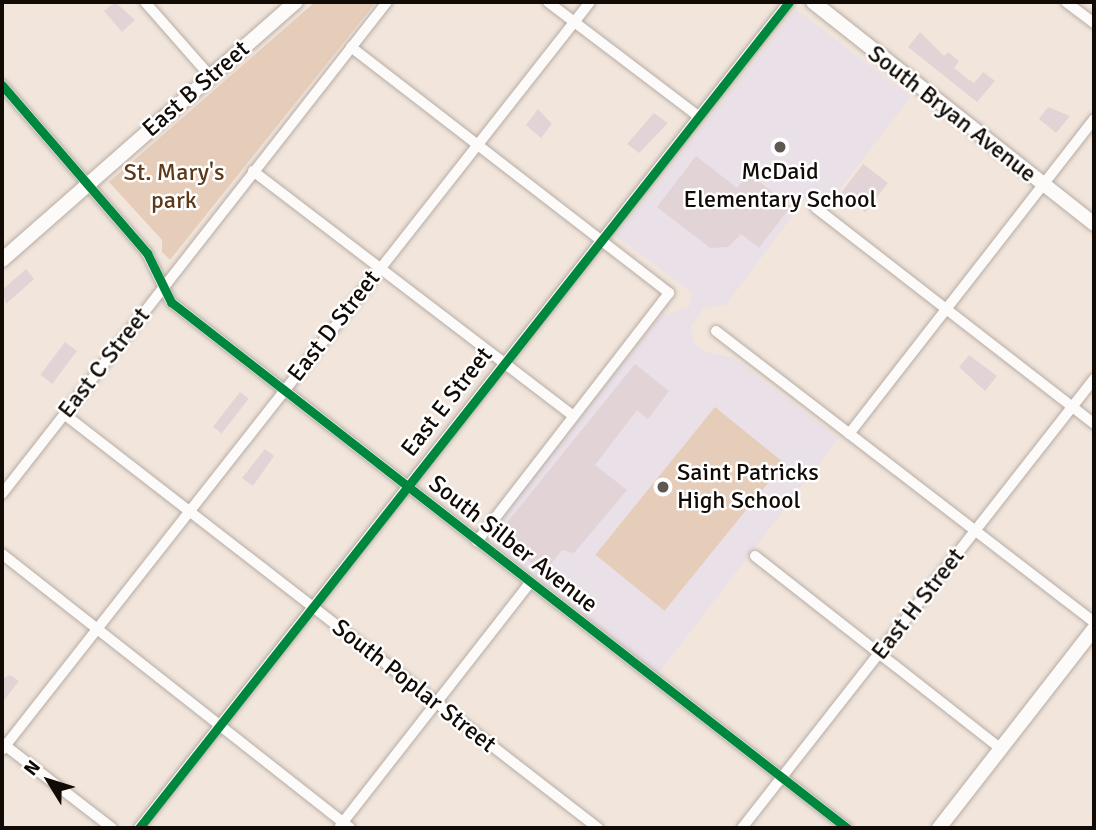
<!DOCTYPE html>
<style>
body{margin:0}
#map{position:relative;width:1096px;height:830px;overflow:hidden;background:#f2e6dc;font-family:Signika,sans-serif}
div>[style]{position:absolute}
.education>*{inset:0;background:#eae0e7}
.green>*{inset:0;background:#e6cdb9;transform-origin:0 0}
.building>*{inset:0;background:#e2d3d6;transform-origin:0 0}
.roads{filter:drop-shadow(0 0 2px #b7ada6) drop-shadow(0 0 2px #b7ada6)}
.street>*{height:10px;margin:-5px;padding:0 5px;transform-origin:5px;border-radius:5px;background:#fdfbfa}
.secondary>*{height:14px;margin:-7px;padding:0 7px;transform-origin:7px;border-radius:7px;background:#fdfbfa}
.cycleway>*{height:9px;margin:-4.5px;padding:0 4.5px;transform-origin:4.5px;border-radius:4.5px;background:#00873e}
.dots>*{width:19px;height:19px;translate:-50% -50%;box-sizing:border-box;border:4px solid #fff;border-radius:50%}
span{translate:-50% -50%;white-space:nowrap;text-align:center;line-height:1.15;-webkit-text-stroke:5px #fff;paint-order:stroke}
.street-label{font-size:24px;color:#110a05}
.poi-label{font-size:24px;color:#110a05}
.left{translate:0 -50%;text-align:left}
.park-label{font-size:24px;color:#5d3918}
.frame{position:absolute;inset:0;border:4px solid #110a05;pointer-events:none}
.north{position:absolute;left:14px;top:746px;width:70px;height:70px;-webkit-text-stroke:5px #fff;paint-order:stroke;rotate:308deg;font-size:19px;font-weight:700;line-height:28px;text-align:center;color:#110a05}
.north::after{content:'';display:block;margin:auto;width:24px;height:32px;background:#110a05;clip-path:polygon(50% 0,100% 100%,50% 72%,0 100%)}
</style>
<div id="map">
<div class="education">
<div style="clip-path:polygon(796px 9px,911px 97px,829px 203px,805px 199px,726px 305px,704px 308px,691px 327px,695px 344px,706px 352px,732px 357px,839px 438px,658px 674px,486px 536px,661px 316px,689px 307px,692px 293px,616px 236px)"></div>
</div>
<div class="green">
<div style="clip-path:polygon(315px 2px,376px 2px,170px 260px,162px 252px,162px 240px,109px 182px)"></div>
<div style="left:715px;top:407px;width:89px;height:190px;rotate:39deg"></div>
</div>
<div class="building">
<div style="clip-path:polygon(115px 2px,135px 20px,122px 32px,104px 11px)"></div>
<div style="clip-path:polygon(920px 32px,944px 56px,948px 52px,959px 61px,954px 68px,968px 79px,974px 83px,983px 72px,995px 81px,977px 102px,908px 47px)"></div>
<div style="clip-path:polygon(1048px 107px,1070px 116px,1056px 133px,1039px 119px)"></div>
<div style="clip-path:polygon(538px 109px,552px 124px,541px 138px,526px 125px)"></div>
<div style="clip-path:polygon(654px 113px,668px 123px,639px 153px,627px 144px)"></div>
<div style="clip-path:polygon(696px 156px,737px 188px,748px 173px,791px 206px,759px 248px,741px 234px,728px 247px,710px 248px,657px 207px)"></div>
<div style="left:863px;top:164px;width:31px;height:37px;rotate:37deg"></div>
<div style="clip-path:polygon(26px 269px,34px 279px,6px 304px,2px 290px)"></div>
<div style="left:65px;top:342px;width:15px;height:41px;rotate:37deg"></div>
<div style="clip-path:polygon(969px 355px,997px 376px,985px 391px,959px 367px)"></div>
<div style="clip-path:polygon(635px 364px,669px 391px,648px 419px,637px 410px,595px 465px,627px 490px,574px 553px,562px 550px,544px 573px,496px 536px)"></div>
<div style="left:240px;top:392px;width:11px;height:44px;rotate:38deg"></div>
<div style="clip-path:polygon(265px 449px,274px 456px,253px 486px,242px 478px)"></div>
<div style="clip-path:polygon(10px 675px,19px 681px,2px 703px,2px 679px)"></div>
</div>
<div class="roads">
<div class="street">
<div style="left:145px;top:2px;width:98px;rotate:48.7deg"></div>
<div style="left:548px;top:2px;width:188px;rotate:37.2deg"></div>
<div style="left:1066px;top:2px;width:35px;rotate:37deg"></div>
<div style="left:351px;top:47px;width:402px;rotate:37.7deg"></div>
<div style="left:669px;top:293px;width:314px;rotate:127.7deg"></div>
<div style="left:2px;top:85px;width:222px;rotate:49.2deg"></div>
<div style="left:147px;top:253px;width:55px;rotate:63.9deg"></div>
<div style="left:171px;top:302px;width:857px;rotate:37.89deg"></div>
<div style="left:253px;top:171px;width:403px;rotate:37.4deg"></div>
<div style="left:816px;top:208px;width:352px;rotate:37.8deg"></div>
<div style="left:716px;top:331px;width:477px;rotate:37.6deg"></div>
<div style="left:64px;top:414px;width:676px;rotate:37.79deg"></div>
<div style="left:849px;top:434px;width:399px;rotate:-52.1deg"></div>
<div style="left:2px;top:494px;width:625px;rotate:-51.96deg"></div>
<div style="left:2px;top:554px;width:443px;rotate:38.2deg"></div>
<div style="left:755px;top:556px;width:313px;rotate:38.1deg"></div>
<div style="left:2px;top:743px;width:139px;rotate:37.7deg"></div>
<div style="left:2px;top:750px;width:951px;rotate:-51.83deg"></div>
<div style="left:340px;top:826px;width:308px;rotate:-52deg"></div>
<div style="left:139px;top:828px;width:1051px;rotate:-51.8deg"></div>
<div style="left:742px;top:828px;width:571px;rotate:-51.9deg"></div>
</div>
<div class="secondary">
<div style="left:813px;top:2px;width:358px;rotate:38.3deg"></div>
<div style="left:2px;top:260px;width:391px;rotate:-41.3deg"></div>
<div style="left:939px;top:828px;width:252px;rotate:-52.1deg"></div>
</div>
</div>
<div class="cycleway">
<div style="left:2px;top:85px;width:222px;rotate:49.2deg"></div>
<div style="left:147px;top:253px;width:55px;rotate:63.9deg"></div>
<div style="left:171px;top:302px;width:857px;rotate:37.89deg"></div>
<div style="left:139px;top:828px;width:1051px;rotate:-51.8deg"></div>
</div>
<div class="dots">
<div style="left:780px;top:147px;background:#605750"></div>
<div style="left:663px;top:487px;background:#605750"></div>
</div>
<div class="street-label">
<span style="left:196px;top:89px;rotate:-41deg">East B Street</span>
<span style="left:952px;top:114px;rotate:38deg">South Bryan Avenue</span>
<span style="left:334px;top:326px;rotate:-52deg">East D Street</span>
<span style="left:104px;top:363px;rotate:-52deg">East C Street</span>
<span style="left:447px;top:402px;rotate:-52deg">East E Street</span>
<span style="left:513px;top:544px;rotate:38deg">South Silber Avenue</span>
<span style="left:918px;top:604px;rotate:-52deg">East H Street</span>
<span style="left:414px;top:686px;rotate:38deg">South Poplar Street</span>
</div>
<div class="poi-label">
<span style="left:780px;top:186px">McDaid<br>Elementary School</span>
<span class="left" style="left:677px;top:487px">Saint Patricks<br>High School</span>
</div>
<div class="park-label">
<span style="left:174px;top:187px">St. Mary's<br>park</span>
</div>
<div class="frame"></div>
<div class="north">N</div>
</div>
